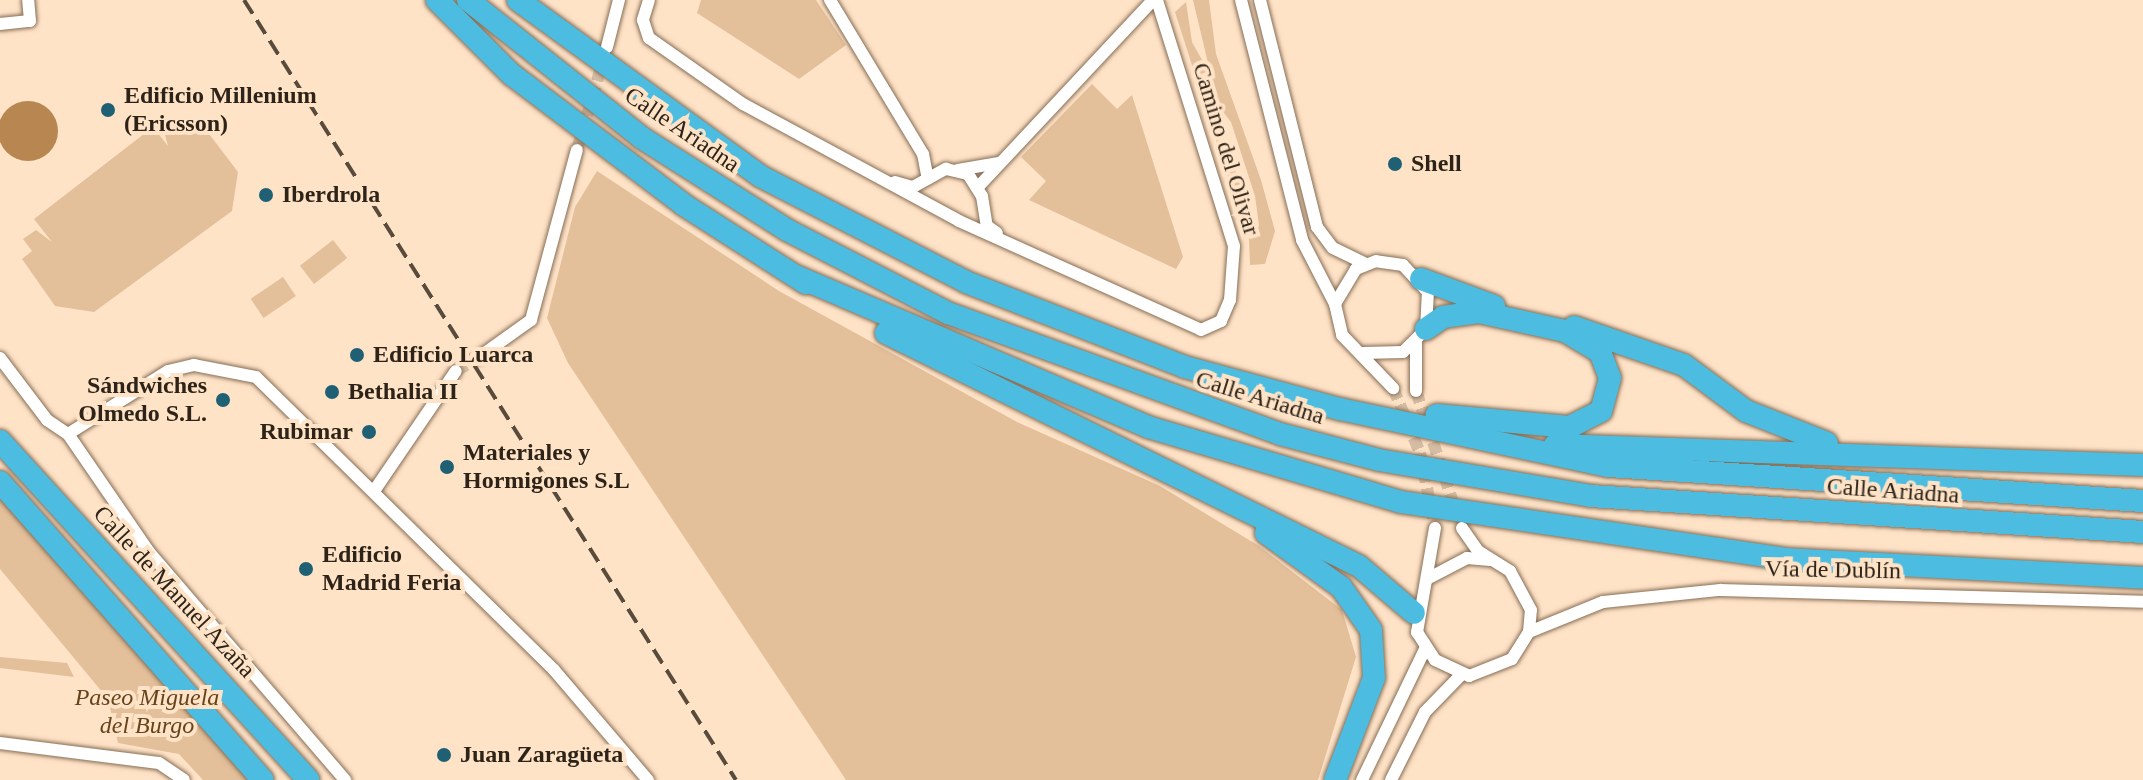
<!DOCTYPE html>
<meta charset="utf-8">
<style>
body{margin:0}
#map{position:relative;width:2143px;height:780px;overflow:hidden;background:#ffe3c7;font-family:Georgia,serif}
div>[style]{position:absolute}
.green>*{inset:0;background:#e3bf9a;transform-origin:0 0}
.water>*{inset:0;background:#b88751}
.round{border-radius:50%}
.street-tunnel>*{height:12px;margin-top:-6px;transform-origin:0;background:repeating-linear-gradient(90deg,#d5bda4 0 12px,transparent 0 18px)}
.roads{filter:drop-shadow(0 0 2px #866d54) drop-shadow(0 0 2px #866d54)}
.street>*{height:12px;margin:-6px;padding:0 6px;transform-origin:6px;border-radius:6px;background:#fff}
.highway>*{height:22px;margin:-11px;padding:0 11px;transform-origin:11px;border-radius:11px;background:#4cbde1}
.rail>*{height:4px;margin-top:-2px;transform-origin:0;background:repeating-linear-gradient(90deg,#584b3c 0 16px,transparent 0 24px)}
.dots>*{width:22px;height:22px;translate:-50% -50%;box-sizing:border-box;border:4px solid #ffe3c7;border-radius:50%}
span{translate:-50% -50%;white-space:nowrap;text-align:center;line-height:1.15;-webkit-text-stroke:8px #ffe3c7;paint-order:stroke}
.poi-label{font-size:24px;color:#2d2318;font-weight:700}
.left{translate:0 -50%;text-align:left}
.right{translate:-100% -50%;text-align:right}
.street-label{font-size:24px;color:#2d2318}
.park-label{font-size:24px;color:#66431a;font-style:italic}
</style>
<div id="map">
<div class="green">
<div style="clip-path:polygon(701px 0,816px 0,846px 45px,799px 79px,697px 13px)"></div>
<div style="clip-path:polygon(1193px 0,1209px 0,1216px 54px,1261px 180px,1275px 231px,1265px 264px,1250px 265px,1249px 239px,1259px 226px,1255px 196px,1231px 122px,1218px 105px)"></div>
<div style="clip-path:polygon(1186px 2px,1192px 42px,1206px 67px,1206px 95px,1224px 128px,1223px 149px,1243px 184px,1244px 228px,1175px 12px)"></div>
<div style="clip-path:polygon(1092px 84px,1117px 109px,1132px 95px,1183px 257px,1176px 269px,1029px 200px,1046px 181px,1021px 157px)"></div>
<div style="clip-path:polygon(176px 122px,185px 133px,200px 122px,238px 172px,232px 211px,94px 312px,55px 306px,22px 259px,32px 251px,23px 239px,36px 230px,52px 242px,34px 219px,153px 127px,168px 146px,164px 131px)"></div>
<div style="clip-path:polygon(597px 171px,779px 291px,1017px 422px,1160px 486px,1259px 546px,1342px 610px,1356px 657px,1318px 780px,846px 780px,568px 363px,547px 318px,575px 207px)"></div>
<div style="left:333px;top:240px;width:23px;height:42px;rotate:52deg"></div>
<div style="left:283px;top:277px;width:23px;height:39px;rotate:56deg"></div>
<div style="clip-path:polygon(0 493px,253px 780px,203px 780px,179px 754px,118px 743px,108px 699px,0 569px)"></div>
<div style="clip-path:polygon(0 657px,67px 663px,74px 677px,0 668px)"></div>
</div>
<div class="water">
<div class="round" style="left:-2px;top:101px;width:60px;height:60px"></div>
</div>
<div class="street-tunnel">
<div style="left:577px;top:150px;width:97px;rotate:-73.8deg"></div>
<div style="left:456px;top:371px;width:26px;rotate:-31deg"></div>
<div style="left:1393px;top:388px;width:70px;rotate:67.4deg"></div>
<div style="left:1420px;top:453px;width:76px;rotate:78.7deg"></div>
<div style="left:1416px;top:391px;width:130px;rotate:71.6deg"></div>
</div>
<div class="roads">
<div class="street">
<div style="left:649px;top:0;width:21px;rotate:107deg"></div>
<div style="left:643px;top:20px;width:19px;rotate:72deg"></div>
<div style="left:649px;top:38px;width:115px;rotate:35.1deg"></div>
<div style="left:743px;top:104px;width:246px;rotate:28.4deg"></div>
<div style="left:959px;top:221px;width:265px;rotate:24.2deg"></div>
<div style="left:1201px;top:330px;width:22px;rotate:-24deg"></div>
<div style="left:1221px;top:321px;width:23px;rotate:-67deg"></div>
<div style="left:1230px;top:300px;width:54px;rotate:-85.8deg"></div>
<div style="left:1234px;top:246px;width:258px;rotate:-107.4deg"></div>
<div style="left:830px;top:0;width:180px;rotate:58.9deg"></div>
<div style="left:923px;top:154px;width:25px;rotate:79deg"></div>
<div style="left:1241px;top:0;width:248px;rotate:75.7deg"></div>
<div style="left:1302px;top:240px;width:72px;rotate:62.7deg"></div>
<div style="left:1260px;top:0;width:234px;rotate:75.9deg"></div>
<div style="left:1317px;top:227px;width:26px;rotate:53deg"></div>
<div style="left:1333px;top:248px;width:37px;rotate:26deg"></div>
<div style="left:0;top:24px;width:30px;rotate:-6deg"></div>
<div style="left:30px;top:21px;width:21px;rotate:-95deg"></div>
<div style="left:607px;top:47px;width:49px;rotate:-75.7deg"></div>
<div style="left:958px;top:170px;width:40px;rotate:-10deg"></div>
<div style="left:895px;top:182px;width:19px;rotate:16deg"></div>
<div style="left:913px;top:187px;width:38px;rotate:-29deg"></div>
<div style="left:946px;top:169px;width:23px;rotate:13deg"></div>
<div style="left:968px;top:174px;width:26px;rotate:58deg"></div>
<div style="left:982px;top:196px;width:30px;rotate:81deg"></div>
<div style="left:987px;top:226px;width:12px;rotate:35deg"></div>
<div style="left:979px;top:186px;width:255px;rotate:-46.9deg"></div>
<div style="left:1363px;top:353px;width:40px;rotate:-1.4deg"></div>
<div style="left:1403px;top:352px;width:33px;rotate:-45deg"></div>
<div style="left:1426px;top:329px;width:37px;rotate:-87deg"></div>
<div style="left:1428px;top:292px;width:37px;rotate:-133deg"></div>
<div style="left:1403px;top:265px;width:27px;rotate:-172deg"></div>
<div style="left:1376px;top:261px;width:22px;rotate:158deg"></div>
<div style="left:1356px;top:269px;width:41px;rotate:121deg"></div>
<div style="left:1335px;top:304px;width:32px;rotate:77deg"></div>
<div style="left:1342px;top:335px;width:74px;rotate:46.1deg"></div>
<div style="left:0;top:358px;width:78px;rotate:52.8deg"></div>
<div style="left:47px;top:420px;width:25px;rotate:34deg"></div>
<div style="left:68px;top:434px;width:143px;rotate:55.5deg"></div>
<div style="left:149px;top:552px;width:301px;rotate:49.3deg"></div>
<div style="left:478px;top:358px;width:65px;rotate:-35.6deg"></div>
<div style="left:531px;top:320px;width:176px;rotate:-74.9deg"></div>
<div style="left:1416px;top:391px;width:48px;rotate:-90deg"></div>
<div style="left:68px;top:434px;width:118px;rotate:-32.2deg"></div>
<div style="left:168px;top:371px;width:27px;rotate:-13deg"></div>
<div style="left:194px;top:365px;width:63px;rotate:11deg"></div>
<div style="left:256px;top:377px;width:418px;rotate:44.5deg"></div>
<div style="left:554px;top:670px;width:145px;rotate:49.5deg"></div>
<div style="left:374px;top:491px;width:145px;rotate:-55.7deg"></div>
<div style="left:1435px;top:528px;width:106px;rotate:99.8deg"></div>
<div style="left:1417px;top:632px;width:33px;rotate:57deg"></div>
<div style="left:1435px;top:660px;width:38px;rotate:25deg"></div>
<div style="left:1469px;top:676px;width:46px;rotate:-21.6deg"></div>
<div style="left:1512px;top:659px;width:32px;rotate:-58deg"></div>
<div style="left:1529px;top:632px;width:22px;rotate:-85deg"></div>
<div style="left:1531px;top:610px;width:44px;rotate:-118.3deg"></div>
<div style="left:1510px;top:571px;width:38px;rotate:-148deg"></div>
<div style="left:1478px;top:551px;width:28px;rotate:-125deg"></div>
<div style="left:1427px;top:579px;width:45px;rotate:-27.7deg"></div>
<div style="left:1467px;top:558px;width:23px;rotate:5deg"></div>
<div style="left:1529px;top:632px;width:80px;rotate:-22.1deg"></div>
<div style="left:1603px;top:602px;width:118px;rotate:-5.9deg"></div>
<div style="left:1720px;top:590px;width:423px;rotate:1.6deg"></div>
<div style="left:0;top:743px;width:160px;rotate:7.2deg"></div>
<div style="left:159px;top:763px;width:30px;rotate:34deg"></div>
<div style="left:1362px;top:780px;width:145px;rotate:-64.3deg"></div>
<div style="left:1391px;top:780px;width:76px;rotate:-63.4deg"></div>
<div style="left:1425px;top:712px;width:53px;rotate:-45.8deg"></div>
</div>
<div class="highway">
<div style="left:437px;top:0;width:105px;rotate:45deg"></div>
<div style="left:511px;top:74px;width:217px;rotate:37.1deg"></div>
<div style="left:684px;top:205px;width:145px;rotate:32.6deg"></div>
<div style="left:468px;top:0;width:222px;rotate:38.4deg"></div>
<div style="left:642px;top:138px;width:172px;rotate:32.4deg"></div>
<div style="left:787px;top:230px;width:181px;rotate:27.3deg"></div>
<div style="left:948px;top:313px;width:353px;rotate:20deg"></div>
<div style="left:1280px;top:434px;width:102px;rotate:14.7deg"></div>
<div style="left:1379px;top:460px;width:215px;rotate:9.6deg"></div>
<div style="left:1591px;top:496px;width:553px;rotate:3.73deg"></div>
<div style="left:518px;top:0;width:299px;rotate:36deg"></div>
<div style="left:760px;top:176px;width:232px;rotate:27.2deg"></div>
<div style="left:966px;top:282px;width:235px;rotate:21.2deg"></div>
<div style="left:1185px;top:367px;width:161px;rotate:15.2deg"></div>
<div style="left:1340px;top:409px;width:275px;rotate:12deg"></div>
<div style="left:1609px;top:466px;width:535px;rotate:3.75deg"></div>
<div style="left:796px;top:276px;width:383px;rotate:23.2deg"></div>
<div style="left:1148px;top:427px;width:264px;rotate:16.5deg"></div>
<div style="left:1401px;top:502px;width:388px;rotate:8.4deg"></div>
<div style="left:1785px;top:559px;width:359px;rotate:3deg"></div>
<div style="left:1421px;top:279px;width:78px;rotate:20.3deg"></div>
<div style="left:1574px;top:327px;width:116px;rotate:19.1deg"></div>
<div style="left:1684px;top:365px;width:77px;rotate:36.6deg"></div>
<div style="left:1746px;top:411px;width:87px;rotate:21.6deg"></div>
<div style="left:1426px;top:329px;width:21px;rotate:-35deg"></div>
<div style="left:1443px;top:317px;width:36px;rotate:-8deg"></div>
<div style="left:1479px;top:312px;width:88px;rotate:12.5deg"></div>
<div style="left:1565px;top:331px;width:41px;rotate:31deg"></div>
<div style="left:1600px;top:352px;width:28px;rotate:69deg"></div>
<div style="left:1610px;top:378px;width:34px;rotate:105deg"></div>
<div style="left:1601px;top:411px;width:36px;rotate:153deg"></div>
<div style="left:1569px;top:427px;width:133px;rotate:-174.8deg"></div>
<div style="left:886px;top:333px;width:527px;rotate:26.22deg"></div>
<div style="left:1359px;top:566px;width:72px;rotate:40.5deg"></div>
<div style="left:0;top:441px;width:458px;rotate:47.7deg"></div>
<div style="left:1555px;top:445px;width:588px;rotate:1.95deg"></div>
<div style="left:0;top:482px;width:397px;rotate:48.6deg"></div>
<div style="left:1266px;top:533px;width:92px;rotate:35.8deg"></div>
<div style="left:1341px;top:587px;width:52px;rotate:55.1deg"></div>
<div style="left:1371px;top:630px;width:48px;rotate:86.4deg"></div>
<div style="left:1374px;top:678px;width:109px;rotate:110.9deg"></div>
</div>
</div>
<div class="rail">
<div style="left:244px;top:0;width:922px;rotate:57.76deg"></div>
</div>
<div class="dots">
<div style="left:108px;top:110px;background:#1f6075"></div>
<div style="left:1395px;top:164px;background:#1f6075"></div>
<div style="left:266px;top:195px;background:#1f6075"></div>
<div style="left:357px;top:355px;background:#1f6075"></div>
<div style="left:332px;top:392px;background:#1f6075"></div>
<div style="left:223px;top:400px;background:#1f6075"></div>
<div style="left:369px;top:432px;background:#1f6075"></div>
<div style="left:447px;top:467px;background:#1f6075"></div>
<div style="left:306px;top:569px;background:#1f6075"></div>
<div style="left:444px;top:755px;background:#1f6075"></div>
</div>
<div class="poi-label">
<span class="left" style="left:124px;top:110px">Edificio Millenium<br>(Ericsson)</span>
<span class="left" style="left:1411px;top:164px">Shell</span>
<span class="left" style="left:282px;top:195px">Iberdrola</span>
<span class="left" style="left:373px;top:355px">Edificio Luarca</span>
<span class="right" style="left:207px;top:400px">Sándwiches<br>Olmedo S.L.</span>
<span class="left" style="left:348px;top:392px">Bethalia II</span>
<span class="right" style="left:353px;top:432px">Rubimar</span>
<span class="left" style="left:463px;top:467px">Materiales y<br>Hormigones S.L</span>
<span class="left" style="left:322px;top:569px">Edificio<br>Madrid Feria</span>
<span class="left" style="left:460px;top:755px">Juan Zaragüeta</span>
</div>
<div class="street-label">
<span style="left:682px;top:130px;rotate:34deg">Calle Ariadna</span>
<span style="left:1226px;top:149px;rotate:73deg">Camino del Olivar</span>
<span style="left:1260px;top:398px;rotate:17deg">Calle Ariadna</span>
<span style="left:1893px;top:491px;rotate:4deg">Calle Ariadna</span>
<span style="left:1833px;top:570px;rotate:1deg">Vía de Dublín</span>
<span style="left:174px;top:592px;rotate:47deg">Calle de Manuel Azaña</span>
</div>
<div class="park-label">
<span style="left:147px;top:712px">Paseo Miguela<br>del Burgo</span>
</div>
</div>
